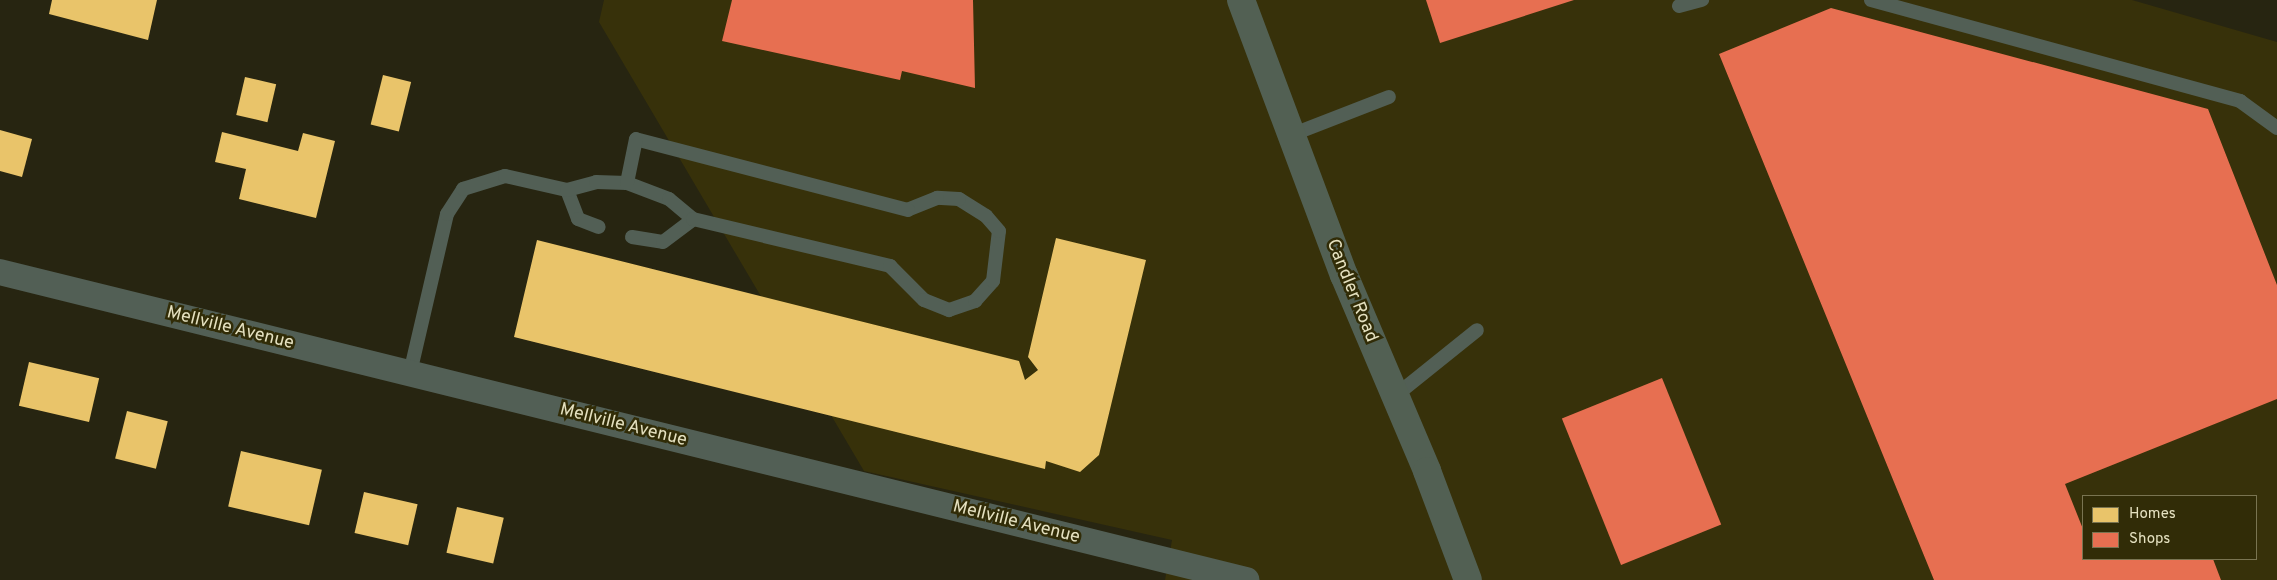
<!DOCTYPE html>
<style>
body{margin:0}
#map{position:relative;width:2277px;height:580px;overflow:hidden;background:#272511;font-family:Overpass,sans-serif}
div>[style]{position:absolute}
.built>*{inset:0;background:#37310a}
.homes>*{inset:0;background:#e9c46a;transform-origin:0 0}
.shops>*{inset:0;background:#e76f51;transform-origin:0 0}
.lane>*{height:14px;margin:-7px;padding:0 7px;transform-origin:7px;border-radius:7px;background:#525f55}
.street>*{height:26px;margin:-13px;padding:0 13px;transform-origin:13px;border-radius:13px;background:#525f55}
.secondary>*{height:28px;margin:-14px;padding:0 14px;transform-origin:14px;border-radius:14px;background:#526053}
span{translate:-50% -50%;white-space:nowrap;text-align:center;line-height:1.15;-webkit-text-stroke:5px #312c07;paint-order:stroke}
.street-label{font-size:18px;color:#e5e1c0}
.legend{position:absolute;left:2082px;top:495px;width:175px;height:65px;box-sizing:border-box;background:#312c07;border:1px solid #797451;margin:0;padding:6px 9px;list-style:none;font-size:15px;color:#e5e1c0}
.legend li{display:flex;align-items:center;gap:10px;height:25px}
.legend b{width:25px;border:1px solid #797451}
</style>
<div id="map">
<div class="built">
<div style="clip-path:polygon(evenodd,604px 0,2132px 0,2277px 42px,2277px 580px,1165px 580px,1172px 540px,864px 471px,599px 22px,604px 0,2083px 496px,2256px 496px,2256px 559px,2083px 559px,2083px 496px)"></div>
</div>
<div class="homes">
<div style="clip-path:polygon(52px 0,157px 0,148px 40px,49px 14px)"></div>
<div style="left:383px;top:75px;width:29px;height:51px;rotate:14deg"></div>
<div style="left:245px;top:77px;width:32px;height:39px;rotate:13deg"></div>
<div style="clip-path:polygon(0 130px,32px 139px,22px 177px,0 171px)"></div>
<div style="clip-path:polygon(222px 132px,298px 151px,303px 133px,335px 141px,316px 218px,239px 199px,246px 169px,215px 162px)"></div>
<div style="clip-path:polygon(1056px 238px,1146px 260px,1099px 455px,1080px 472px,1046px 461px,1045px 469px,514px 337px,537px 240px,1019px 361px,1025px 380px,1038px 370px,1028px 357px)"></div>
<div style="left:29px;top:362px;width:72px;height:45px;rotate:13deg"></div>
<div style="left:127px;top:411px;width:42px;height:49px;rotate:14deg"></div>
<div style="left:241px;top:451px;width:83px;height:57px;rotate:13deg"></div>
<div style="left:364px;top:492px;width:55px;height:42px;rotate:13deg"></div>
<div style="left:457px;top:507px;width:48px;height:47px;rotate:13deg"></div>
</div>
<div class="shops">
<div style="clip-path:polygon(732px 0,973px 0,975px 88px,902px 71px,900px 80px,722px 41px)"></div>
<div style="clip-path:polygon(1426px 0,1574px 0,1440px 43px)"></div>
<div style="clip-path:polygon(1831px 8px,2208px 109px,2277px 285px,2277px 399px,2065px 484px,2083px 529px,2083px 559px,2213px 559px,2221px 580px,1934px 580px,1719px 54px)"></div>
<div style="left:1662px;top:378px;width:158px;height:108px;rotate:68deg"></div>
</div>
<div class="lane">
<div style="left:1871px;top:0;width:383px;rotate:15.3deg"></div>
<div style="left:2240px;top:101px;width:46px;rotate:36.1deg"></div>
<div style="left:1679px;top:6px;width:24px;rotate:-15deg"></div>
<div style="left:1291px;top:135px;width:105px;rotate:-21.2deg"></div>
<div style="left:567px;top:190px;width:31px;rotate:69deg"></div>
<div style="left:578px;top:219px;width:22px;rotate:21deg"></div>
<div style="left:632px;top:237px;width:31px;rotate:9deg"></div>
<div style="left:663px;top:242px;width:38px;rotate:-37deg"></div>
<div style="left:410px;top:373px;width:163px;rotate:-76.9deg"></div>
<div style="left:447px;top:214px;width:30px;rotate:-57deg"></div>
<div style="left:463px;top:189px;width:44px;rotate:-17.2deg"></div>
<div style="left:505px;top:176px;width:64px;rotate:12.7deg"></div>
<div style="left:567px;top:190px;width:30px;rotate:-15deg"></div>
<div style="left:596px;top:182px;width:31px;rotate:2deg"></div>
<div style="left:627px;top:183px;width:45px;rotate:20.9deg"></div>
<div style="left:669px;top:199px;width:31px;rotate:40deg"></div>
<div style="left:693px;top:219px;width:203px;rotate:13.4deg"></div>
<div style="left:890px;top:266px;width:48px;rotate:45deg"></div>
<div style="left:924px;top:300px;width:27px;rotate:22deg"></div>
<div style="left:949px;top:310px;width:28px;rotate:-19deg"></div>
<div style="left:975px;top:301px;width:27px;rotate:-48deg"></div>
<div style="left:993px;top:281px;width:50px;rotate:-83.2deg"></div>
<div style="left:999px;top:231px;width:20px;rotate:-131deg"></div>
<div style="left:986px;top:216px;width:32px;rotate:-148deg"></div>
<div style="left:959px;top:199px;width:22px;rotate:-177deg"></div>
<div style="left:937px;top:198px;width:31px;rotate:158deg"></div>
<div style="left:908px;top:210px;width:281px;rotate:-165.4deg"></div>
<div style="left:636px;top:139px;width:45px;rotate:101.6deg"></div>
<div style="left:1395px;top:396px;width:105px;rotate:-38.8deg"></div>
</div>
<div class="street">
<div style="left:0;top:272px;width:1284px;rotate:13.88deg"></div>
</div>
<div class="secondary">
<div style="left:1241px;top:0;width:294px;rotate:69.5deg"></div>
<div style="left:1344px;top:275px;width:213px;rotate:67deg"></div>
<div style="left:1427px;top:471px;width:116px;rotate:69.4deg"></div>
</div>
<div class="street-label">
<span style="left:1351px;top:291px;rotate:68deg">Candler Road</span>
<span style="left:230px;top:329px;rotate:14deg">Mellville Avenue</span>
<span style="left:623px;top:426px;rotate:14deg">Mellville Avenue</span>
<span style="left:1016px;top:523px;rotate:14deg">Mellville Avenue</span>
</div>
<ul class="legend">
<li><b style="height:14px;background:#e9c46a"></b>Homes</li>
<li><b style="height:14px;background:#e76f51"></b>Shops</li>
</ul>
</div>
